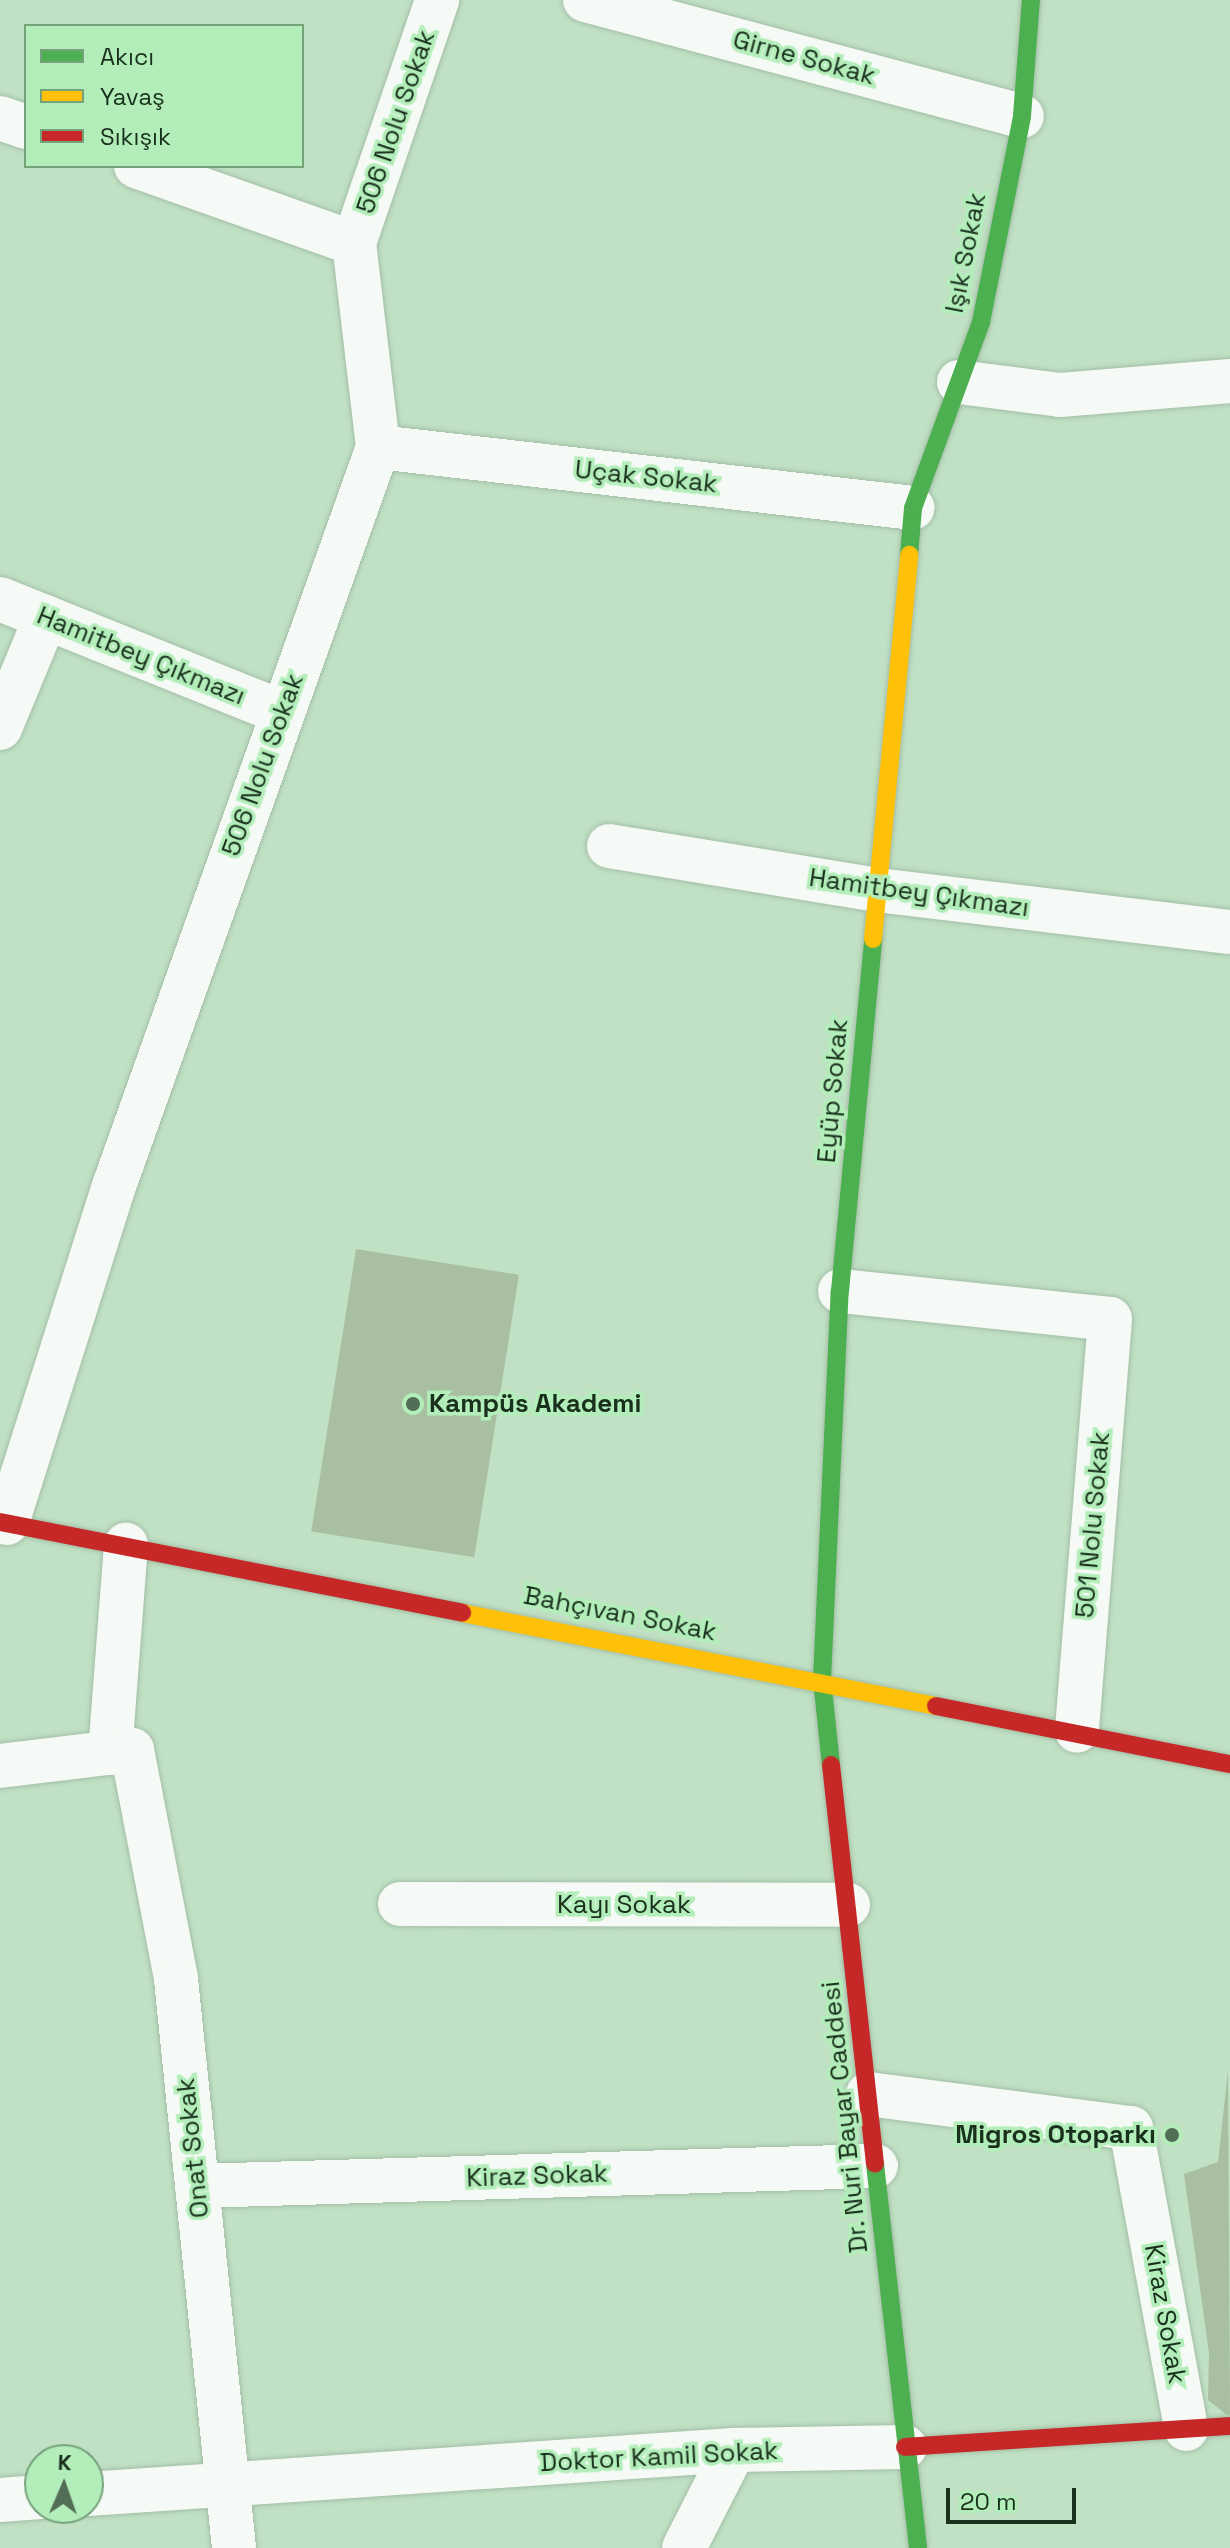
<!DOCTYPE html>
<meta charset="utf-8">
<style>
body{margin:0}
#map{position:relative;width:1230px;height:2548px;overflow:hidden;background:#c0e1c4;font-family:"Space Grotesk",sans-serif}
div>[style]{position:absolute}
.building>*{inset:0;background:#a9bfa1;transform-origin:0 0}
.roads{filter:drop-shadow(0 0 2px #a4bea7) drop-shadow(0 0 2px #a4bea7)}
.street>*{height:44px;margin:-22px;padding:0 22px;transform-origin:22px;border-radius:22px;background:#f6faf6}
.fast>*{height:18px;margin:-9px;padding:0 9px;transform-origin:9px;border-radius:9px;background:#4caf50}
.slow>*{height:18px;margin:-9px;padding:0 9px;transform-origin:9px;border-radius:9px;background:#ffc107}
.jam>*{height:18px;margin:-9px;padding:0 9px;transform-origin:9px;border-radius:9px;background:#c62828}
.dots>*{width:22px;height:22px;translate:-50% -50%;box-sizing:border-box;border:4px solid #b3eeba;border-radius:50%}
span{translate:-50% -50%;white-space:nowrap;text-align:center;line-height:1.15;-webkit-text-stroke:7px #b3eeba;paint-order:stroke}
.street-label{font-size:26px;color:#19301d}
.poi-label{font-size:26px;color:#19301d;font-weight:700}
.left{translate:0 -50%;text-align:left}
.right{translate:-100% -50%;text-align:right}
.legend{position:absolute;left:24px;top:24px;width:280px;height:144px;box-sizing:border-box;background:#b3eeba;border:2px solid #75a27b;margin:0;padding:10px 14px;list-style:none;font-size:24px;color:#19301d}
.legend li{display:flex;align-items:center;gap:16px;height:40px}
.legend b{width:40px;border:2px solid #75a27b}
.north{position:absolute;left:24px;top:2444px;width:80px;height:80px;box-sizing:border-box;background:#b3eeba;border:2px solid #75a27b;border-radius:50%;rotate:2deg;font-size:22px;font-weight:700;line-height:32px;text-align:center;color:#19301d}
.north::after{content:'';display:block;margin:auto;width:28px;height:36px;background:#536e57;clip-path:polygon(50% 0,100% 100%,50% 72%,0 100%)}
.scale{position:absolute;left:946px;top:2488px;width:130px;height:36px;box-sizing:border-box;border:4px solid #19301d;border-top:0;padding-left:10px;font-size:24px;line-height:28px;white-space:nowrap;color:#19301d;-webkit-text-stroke:6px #b3eeba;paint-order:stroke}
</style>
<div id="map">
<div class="building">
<div style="left:356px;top:1249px;width:165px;height:286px;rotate:9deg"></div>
<div style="clip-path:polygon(1228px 2070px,1230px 2414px,1227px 2415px,1208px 2400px,1209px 2353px,1184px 2174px,1218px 2162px)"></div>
</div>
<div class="roads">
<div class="street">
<div style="left:585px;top:0;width:452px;rotate:14.9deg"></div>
<div style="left:0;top:118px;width:28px;rotate:19deg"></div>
<div style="left:136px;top:166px;width:231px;rotate:19.5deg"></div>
<div style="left:959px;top:382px;width:102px;rotate:7.3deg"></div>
<div style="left:1060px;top:395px;width:171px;rotate:-4.7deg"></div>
<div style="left:378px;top:447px;width:538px;rotate:6.5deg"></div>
<div style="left:0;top:599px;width:303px;rotate:21.9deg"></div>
<div style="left:0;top:728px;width:120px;rotate:-67.5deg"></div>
<div style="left:609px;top:846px;width:272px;rotate:9.3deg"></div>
<div style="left:877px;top:890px;width:355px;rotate:6.8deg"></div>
<div style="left:840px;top:1291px;width:271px;rotate:5.9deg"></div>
<div style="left:1110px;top:1319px;width:413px;rotate:94.6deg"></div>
<div style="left:7px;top:1523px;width:354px;rotate:-72.4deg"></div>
<div style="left:114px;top:1186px;width:785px;rotate:-70.34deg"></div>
<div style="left:378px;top:447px;width:205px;rotate:-96.7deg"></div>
<div style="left:354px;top:243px;width:257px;rotate:-71.1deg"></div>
<div style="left:110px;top:1753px;width:209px;rotate:-85.6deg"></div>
<div style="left:0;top:1766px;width:133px;rotate:-6.9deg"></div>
<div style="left:132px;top:1750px;width:233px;rotate:79.1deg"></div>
<div style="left:176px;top:1979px;width:572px;rotate:84.18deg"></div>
<div style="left:400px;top:1904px;width:448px;rotate:0.1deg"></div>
<div style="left:868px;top:2094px;width:265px;rotate:7.4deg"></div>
<div style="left:1131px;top:2128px;width:306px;rotate:79.6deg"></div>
<div style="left:197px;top:2186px;width:679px;rotate:-1.69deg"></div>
<div style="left:88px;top:2494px;width:647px;rotate:-3.9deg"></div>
<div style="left:734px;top:2450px;width:171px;rotate:-1deg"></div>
<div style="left:0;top:2500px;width:40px;rotate:-4.3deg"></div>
<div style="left:684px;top:2548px;width:110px;rotate:-63deg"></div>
</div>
<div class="fast">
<div style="left:909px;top:555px;width:47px;rotate:-85.1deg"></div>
<div style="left:913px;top:508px;width:198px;rotate:-69.9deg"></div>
<div style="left:981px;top:322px;width:210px;rotate:-78.7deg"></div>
<div style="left:1022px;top:116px;width:116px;rotate:-85.6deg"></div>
<div style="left:831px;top:1765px;width:85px;rotate:-96deg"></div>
<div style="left:822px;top:1680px;width:389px;rotate:-87.4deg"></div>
<div style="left:840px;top:1291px;width:354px;rotate:-84.6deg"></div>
<div style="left:875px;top:2164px;width:386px;rotate:83.6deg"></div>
</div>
<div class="slow">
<div style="left:873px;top:939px;width:386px;rotate:-84.6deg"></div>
<div style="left:462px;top:1613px;width:483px;rotate:11.1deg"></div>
</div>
<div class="jam">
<div style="left:0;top:1522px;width:471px;rotate:11.1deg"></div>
<div style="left:936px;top:1706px;width:300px;rotate:11.2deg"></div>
<div style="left:831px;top:1765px;width:401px;rotate:83.7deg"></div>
<div style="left:905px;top:2447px;width:326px;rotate:-3.7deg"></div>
</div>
</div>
<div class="dots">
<div style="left:413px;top:1404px;background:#536e57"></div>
<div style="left:1172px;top:2135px;background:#536e57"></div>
</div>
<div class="street-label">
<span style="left:804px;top:58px;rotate:15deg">Girne Sokak</span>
<span style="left:396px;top:122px;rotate:-71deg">506 Nolu Sokak</span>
<span style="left:966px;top:253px;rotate:-79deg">Işık Sokak</span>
<span style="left:646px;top:477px;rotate:6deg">Uçak Sokak</span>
<span style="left:141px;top:656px;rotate:22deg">Hamitbey Çıkmazı</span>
<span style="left:263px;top:765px;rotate:-70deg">506 Nolu Sokak</span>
<span style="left:919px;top:893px;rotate:8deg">Hamitbey Çıkmazı</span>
<span style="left:833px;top:1091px;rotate:-85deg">Eyüp Sokak</span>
<span style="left:1093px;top:1525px;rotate:-85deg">501 Nolu Sokak</span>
<span style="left:620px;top:1614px;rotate:11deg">Bahçıvan Sokak</span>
<span style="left:624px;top:1905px">Kayı Sokak</span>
<span style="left:845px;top:2117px;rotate:-96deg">Dr. Nuri Bayar Caddesi</span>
<span style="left:193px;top:2148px;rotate:-96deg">Onat Sokak</span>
<span style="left:537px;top:2176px;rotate:-2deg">Kiraz Sokak</span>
<span style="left:1165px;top:2314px;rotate:80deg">Kiraz Sokak</span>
<span style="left:659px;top:2457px;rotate:-3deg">Doktor Kamil Sokak</span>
</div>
<div class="poi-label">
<span class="left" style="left:429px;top:1404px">Kampüs Akademi</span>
<span class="right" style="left:1156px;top:2135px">Migros Otoparkı</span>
</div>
<ul class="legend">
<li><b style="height:10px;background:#4caf50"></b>Akıcı</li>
<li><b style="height:10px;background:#ffc107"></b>Yavaş</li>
<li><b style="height:10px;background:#c62828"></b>Sıkışık</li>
</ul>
<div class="north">K</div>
<div class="scale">20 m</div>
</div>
